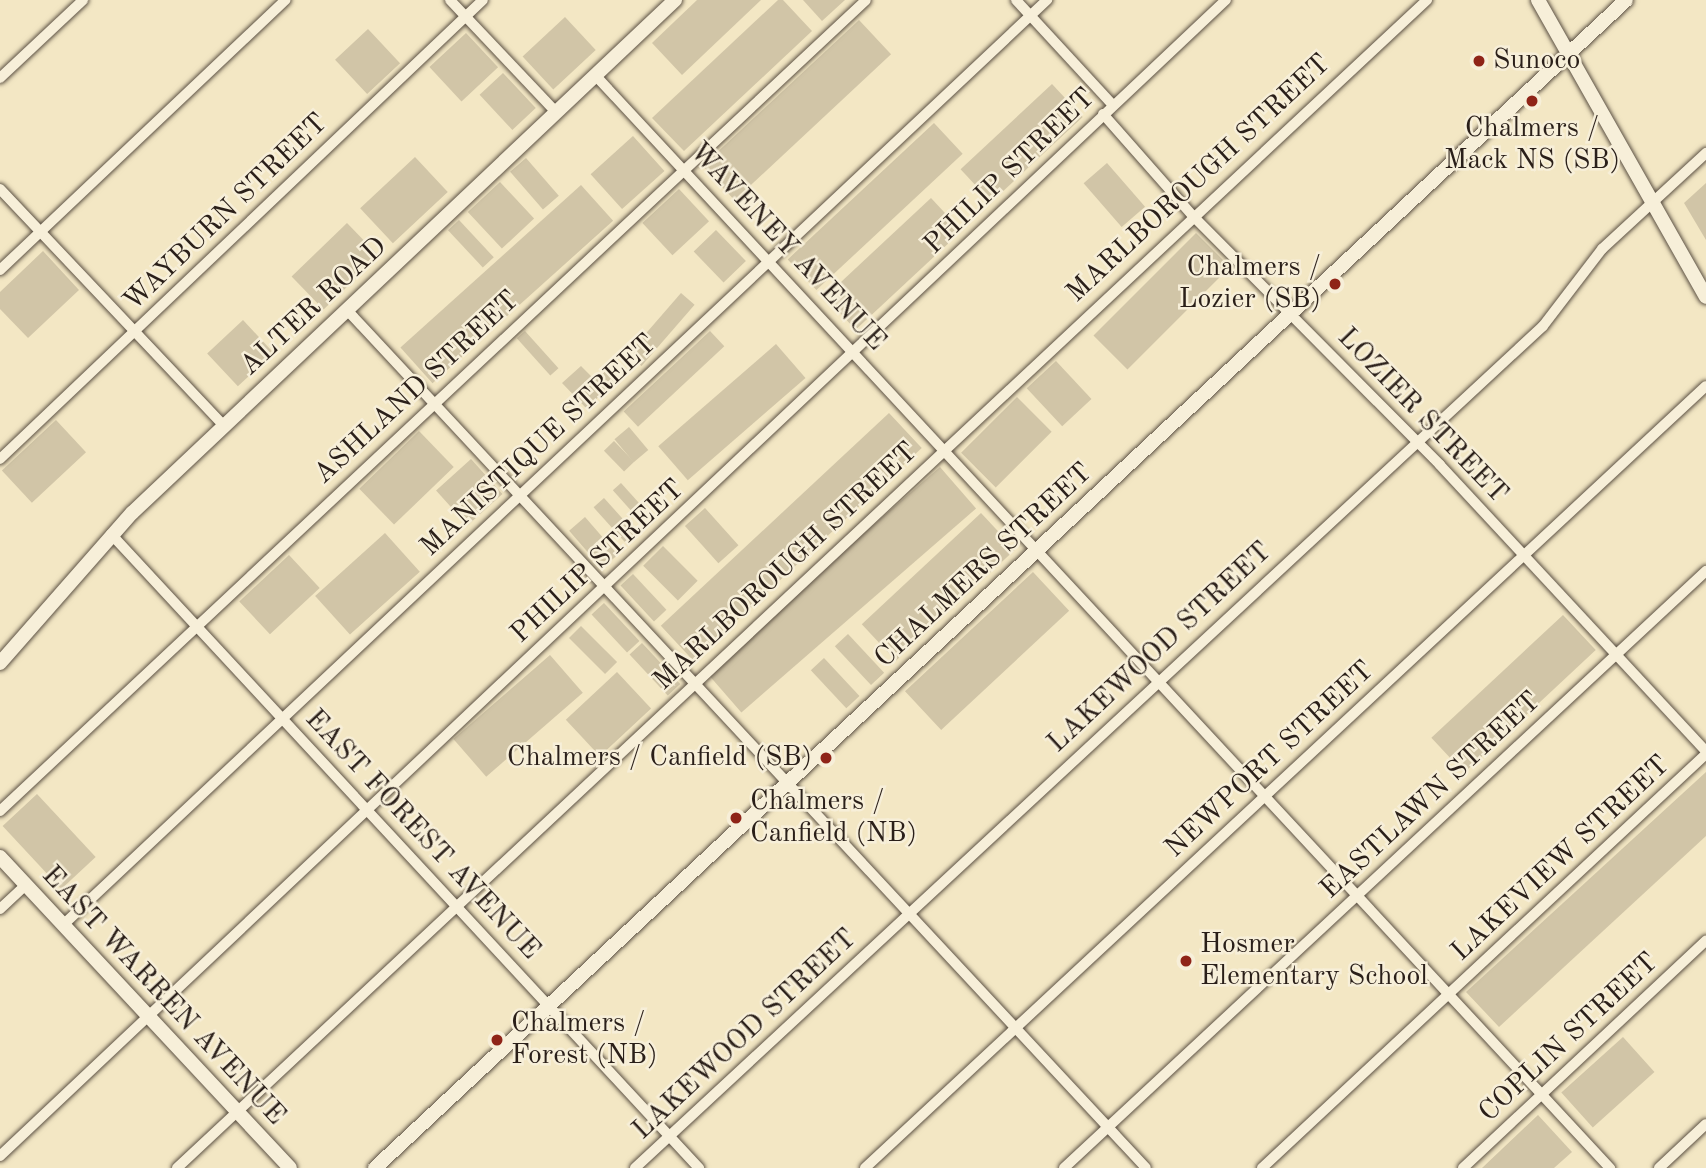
<!DOCTYPE html>
<style>
body{margin:0}
#map{position:relative;width:1706px;height:1168px;overflow:hidden;background:#f3e7c4;font-family:"Old Standard TT",serif}
div>[style]{position:absolute}
.green>*{inset:0;background:#d1c5a7;transform-origin:0 0}
.roads{filter:drop-shadow(0 0 2px #5c5144) drop-shadow(0 0 2px #5c5144)}
.street>*{height:10px;margin:-5px;padding:0 5px;transform-origin:5px;border-radius:5px;background:#f7efd9}
.secondary>*{height:14px;margin:-7px;padding:0 7px;transform-origin:7px;border-radius:7px;background:#f7efd9}
.dots>*{width:19px;height:19px;translate:-50% -50%;box-sizing:border-box;border:4px solid #f7efd9;border-radius:50%}
span{translate:-50% -50%;white-space:nowrap;text-align:center;line-height:1.15;-webkit-text-stroke:5px #f7efd9;paint-order:stroke}
.poi-label{font-size:28px;color:#2a1f19}
.left{translate:0 -50%;text-align:left}
.right{translate:-100% -50%;text-align:right}
.street-label{font-size:28px;color:#2a1f19}
</style>
<div id="map">
<div class="green">
<div style="clip-path:polygon(697px 0,761px 0,682px 75px,652px 43px)"></div>
<div style="clip-path:polygon(778px 0,783px 0,812px 31px,684px 151px,652px 118px)"></div>
<div style="clip-path:polygon(803px 0,845px 0,822px 21px)"></div>
<div style="left:565px;top:17px;width:45px;height:58px;rotate:47deg"></div>
<div style="left:859px;top:20px;width:47px;height:214px;rotate:47deg"></div>
<div style="left:368px;top:29px;width:47px;height:45px;rotate:47deg"></div>
<div style="left:466px;top:33px;width:47px;height:50px;rotate:47deg"></div>
<div style="left:503px;top:73px;width:48px;height:32px;rotate:47deg"></div>
<div style="left:1052px;top:84px;width:45px;height:125px;rotate:47deg"></div>
<div style="left:934px;top:123px;width:42px;height:200px;rotate:47deg"></div>
<div style="left:633px;top:136px;width:47px;height:57px;rotate:48deg"></div>
<div style="left:415px;top:157px;width:48px;height:75px;rotate:47deg"></div>
<div style="left:526px;top:158px;width:50px;height:21px;rotate:49deg"></div>
<div style="left:1107px;top:163px;width:58px;height:31px;rotate:49deg"></div>
<div style="left:500px;top:182px;width:50px;height:44px;rotate:47deg"></div>
<div style="clip-path:polygon(1706px 183px,1706px 240px,1684px 203px)"></div>
<div style="left:581px;top:185px;width:48px;height:243px;rotate:48deg"></div>
<div style="left:679px;top:189px;width:44px;height:50px;rotate:47deg"></div>
<div style="left:931px;top:198px;width:45px;height:145px;rotate:47deg"></div>
<div style="left:459px;top:220px;width:51px;height:15px;rotate:47deg"></div>
<div style="left:347px;top:223px;width:46px;height:77px;rotate:46deg"></div>
<div style="left:716px;top:230px;width:43px;height:31px;rotate:46deg"></div>
<div style="left:1196px;top:233px;width:48px;height:145px;rotate:45deg"></div>
<div style="clip-path:polygon(43px 251px,79px 290px,28px 338px,0 309px,0 292px)"></div>
<div style="left:681px;top:293px;width:18px;height:81px;rotate:41deg"></div>
<div style="left:243px;top:320px;width:45px;height:49px;rotate:47deg"></div>
<div style="left:525px;top:331px;width:50px;height:11px;rotate:48deg"></div>
<div style="left:710px;top:331px;width:21px;height:118px;rotate:47deg"></div>
<div style="left:776px;top:344px;width:45px;height:156px;rotate:49deg"></div>
<div style="left:1056px;top:361px;width:52px;height:40px;rotate:47deg"></div>
<div style="clip-path:polygon(581px 366px,595px 380px,610px 367px,619px 379px,586px 408px,562px 383px)"></div>
<div style="left:1017px;top:397px;width:49px;height:79px;rotate:45deg"></div>
<div style="left:889px;top:413px;width:48px;height:312px;rotate:47deg"></div>
<div style="left:56px;top:420px;width:44px;height:74px;rotate:47deg"></div>
<div style="left:629px;top:427px;width:30px;height:19px;rotate:50deg"></div>
<div style="left:419px;top:431px;width:50px;height:83px;rotate:46deg"></div>
<div style="left:614px;top:441px;width:29px;height:14px;rotate:46deg"></div>
<div style="left:471px;top:459px;width:47px;height:47px;rotate:48deg"></div>
<div style="left:940px;top:467px;width:55px;height:311px;rotate:49deg"></div>
<div style="left:621px;top:483px;width:51px;height:11px;rotate:48deg"></div>
<div style="left:604px;top:498px;width:51px;height:14px;rotate:48deg"></div>
<div style="left:705px;top:508px;width:50px;height:27px;rotate:48deg"></div>
<div style="left:981px;top:513px;width:50px;height:163px;rotate:47deg"></div>
<div style="left:585px;top:517px;width:50px;height:21px;rotate:49deg"></div>
<div style="left:385px;top:533px;width:52px;height:94px;rotate:48deg"></div>
<div style="left:663px;top:546px;width:49px;height:28px;rotate:45deg"></div>
<div style="left:289px;top:555px;width:45px;height:68px;rotate:47deg"></div>
<div style="left:1033px;top:572px;width:53px;height:175px;rotate:47deg"></div>
<div style="left:633px;top:574px;width:49px;height:17px;rotate:47deg"></div>
<div style="left:604px;top:603px;width:52px;height:17px;rotate:47deg"></div>
<div style="left:1563px;top:615px;width:48px;height:180px;rotate:47deg"></div>
<div style="left:581px;top:626px;width:51px;height:17px;rotate:45deg"></div>
<div style="left:848px;top:634px;width:53px;height:18px;rotate:47deg"></div>
<div style="left:642px;top:643px;width:56px;height:17px;rotate:47deg"></div>
<div style="left:550px;top:655px;width:50px;height:128px;rotate:49deg"></div>
<div style="left:824px;top:658px;width:52px;height:18px;rotate:47deg"></div>
<div style="left:617px;top:672px;width:50px;height:70px;rotate:47deg"></div>
<div style="clip-path:polygon(1706px 772px,1706px 836px,1499px 1027px,1466px 992px)"></div>
<div style="left:37px;top:794px;width:86px;height:47px;rotate:47deg"></div>
<div style="left:1623px;top:1037px;width:47px;height:83px;rotate:48deg"></div>
<div style="clip-path:polygon(1538px 1115px,1572px 1152px,1554px 1168px,1482px 1168px)"></div>
</div>
<div class="roads">
<div class="street">
<div style="left:450px;top:0;width:154px;rotate:46.6deg"></div>
<div style="left:1016px;top:0;width:143px;rotate:47.3deg"></div>
<div style="left:595px;top:75px;width:1492px;rotate:47.12deg"></div>
<div style="left:0;top:78px;width:114px;rotate:-43.2deg"></div>
<div style="left:1103px;top:114px;width:135px;rotate:48.6deg"></div>
<div style="left:1192px;top:215px;width:352px;rotate:45.2deg"></div>
<div style="left:1440px;top:465px;width:391px;rotate:47.1deg"></div>
<div style="left:0;top:189px;width:326px;rotate:46.6deg"></div>
<div style="left:0;top:270px;width:393px;rotate:-43.4deg"></div>
<div style="left:347px;top:310px;width:1172px;rotate:47.04deg"></div>
<div style="left:0;top:459px;width:666px;rotate:-43.54deg"></div>
<div style="left:111px;top:534px;width:865px;rotate:47.16deg"></div>
<div style="left:0;top:811px;width:1186px;rotate:-43.12deg"></div>
<div style="left:0;top:909px;width:35px;rotate:-43deg"></div>
<div style="left:63px;top:925px;width:1351px;rotate:-43.23deg"></div>
<div style="left:0;top:1156px;width:1685px;rotate:-43.32deg"></div>
<div style="left:177px;top:1168px;width:1711px;rotate:-43.06deg"></div>
<div style="left:635px;top:1168px;width:1238px;rotate:-42.84deg"></div>
<div style="left:1543px;top:326px;width:97px;rotate:-52.5deg"></div>
<div style="left:1602px;top:249px;width:142px;rotate:-42.7deg"></div>
<div style="left:865px;top:1168px;width:1148px;rotate:-42.92deg"></div>
<div style="left:1064px;top:1168px;width:877px;rotate:-42.92deg"></div>
<div style="left:1262px;top:1168px;width:607px;rotate:-43deg"></div>
<div style="left:1463px;top:1168px;width:333px;rotate:-43.1deg"></div>
<div style="left:1659px;top:1168px;width:64px;rotate:-43.1deg"></div>
</div>
<div class="secondary">
<div style="left:1538px;top:0;width:341px;rotate:60.5deg"></div>
<div style="left:0;top:663px;width:200px;rotate:-48.7deg"></div>
<div style="left:132px;top:513px;width:747px;rotate:-43.37deg"></div>
<div style="left:0;top:857px;width:425px;rotate:47deg"></div>
<div style="left:375px;top:1168px;width:1711px;rotate:-43.03deg"></div>
</div>
</div>
<div class="dots">
<div style="left:1479px;top:61px;background:#8f2418"></div>
<div style="left:1532px;top:101px;background:#8f2418"></div>
<div style="left:1335px;top:284px;background:#8f2418"></div>
<div style="left:826px;top:758px;background:#8f2418"></div>
<div style="left:736px;top:818px;background:#8f2418"></div>
<div style="left:1186px;top:961px;background:#8f2418"></div>
<div style="left:497px;top:1040px;background:#8f2418"></div>
</div>
<div class="poi-label">
<span class="left" style="left:1493px;top:61px">Sunoco</span>
<span style="left:1532px;top:145px">Chalmers /<br>Mack NS (SB)</span>
<span class="right" style="left:1321px;top:284px">Chalmers /<br>Lozier (SB)</span>
<span class="right" style="left:812px;top:758px">Chalmers / Canfield (SB)</span>
<span class="left" style="left:750px;top:818px">Chalmers /<br>Canfield (NB)</span>
<span class="left" style="left:1200px;top:961px">Hosmer<br>Elementary School</span>
<span class="left" style="left:511px;top:1040px">Chalmers /<br>Forest (NB)</span>
</div>
<div class="street-label">
<span style="left:1010px;top:172px;rotate:-44deg">PHILIP STREET</span>
<span style="left:1199px;top:179px;rotate:-43deg">MARLBOROUGH STREET</span>
<span style="left:226px;top:213px;rotate:-44deg">WAYBURN STREET</span>
<span style="left:787px;top:247px;rotate:47deg">WAVENEY AVENUE</span>
<span style="left:314px;top:307px;rotate:-43deg">ALTER ROAD</span>
<span style="left:417px;top:388px;rotate:-43deg">ASHLAND STREET</span>
<span style="left:1422px;top:416px;rotate:46deg">LOZIER STREET</span>
<span style="left:539px;top:446px;rotate:-43deg">MANISTIQUE STREET</span>
<span style="left:598px;top:562px;rotate:-43deg">PHILIP STREET</span>
<span style="left:984px;top:566px;rotate:-43deg">CHALMERS STREET</span>
<span style="left:786px;top:567px;rotate:-43deg">MARLBOROUGH STREET</span>
<span style="left:1160px;top:648px;rotate:-43deg">LAKEWOOD STREET</span>
<span style="left:1270px;top:760px;rotate:-43deg">NEWPORT STREET</span>
<span style="left:1431px;top:796px;rotate:-43deg">EASTLAWN STREET</span>
<span style="left:422px;top:835px;rotate:47deg">EAST FOREST AVENUE</span>
<span style="left:1561px;top:859px;rotate:-43deg">LAKEVIEW STREET</span>
<span style="left:163px;top:996px;rotate:47deg">EAST WARREN AVENUE</span>
<span style="left:745px;top:1035px;rotate:-43deg">LAKEWOOD STREET</span>
<span style="left:1569px;top:1038px;rotate:-43deg">COPLIN STREET</span>
</div>
</div>
